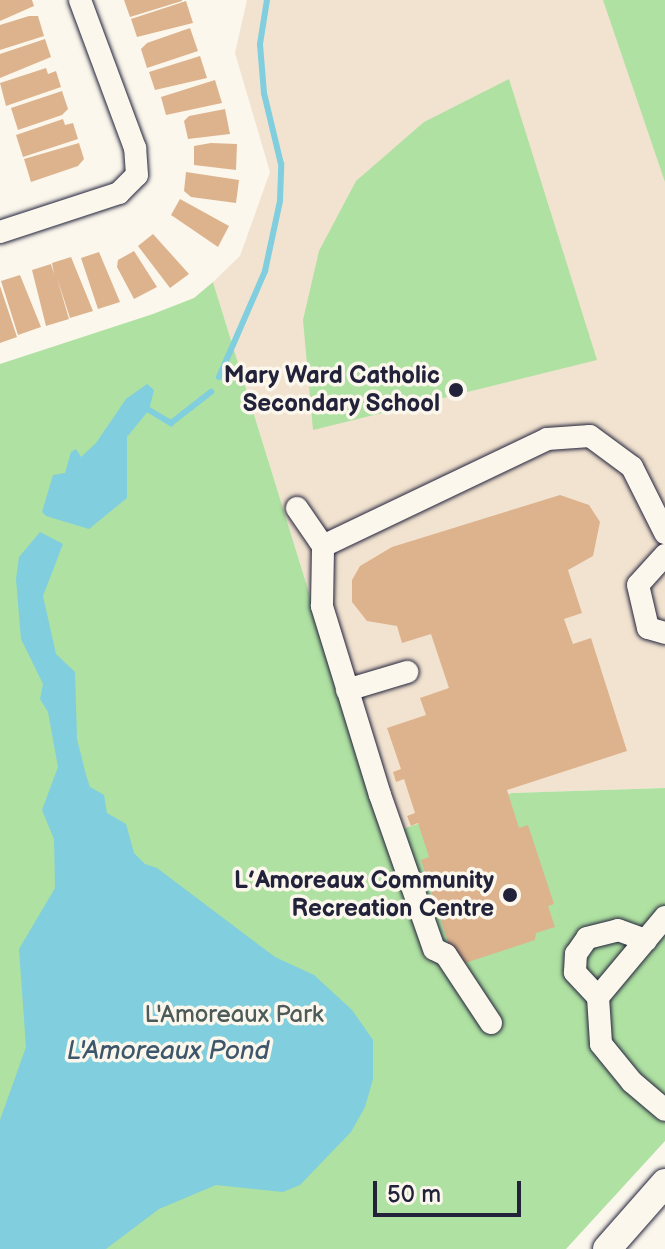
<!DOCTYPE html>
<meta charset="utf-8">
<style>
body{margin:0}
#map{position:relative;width:665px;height:1249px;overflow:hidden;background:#fbf7ec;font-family:"Balsamiq Sans",sans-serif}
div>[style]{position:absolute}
.built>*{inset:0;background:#f2e3d0}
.green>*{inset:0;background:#afe1a2}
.water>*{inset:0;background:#80cede}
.stream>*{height:6px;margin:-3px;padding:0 3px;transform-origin:3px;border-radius:3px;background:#80cede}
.building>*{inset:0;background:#ddb38e}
.roads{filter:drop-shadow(0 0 2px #22223b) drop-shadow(0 0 2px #22223b)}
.minor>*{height:22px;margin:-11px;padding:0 11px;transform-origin:11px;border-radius:11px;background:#fbf7ec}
.major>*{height:28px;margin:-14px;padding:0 14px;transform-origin:14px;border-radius:14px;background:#fbf7ec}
.dots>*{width:22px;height:22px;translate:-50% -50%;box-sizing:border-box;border:4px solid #fbf7ec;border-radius:50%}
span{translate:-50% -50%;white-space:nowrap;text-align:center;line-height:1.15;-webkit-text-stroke:7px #fbf7ec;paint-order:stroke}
.poi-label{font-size:24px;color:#22223b;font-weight:700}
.right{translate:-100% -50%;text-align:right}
.park-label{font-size:24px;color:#4c5b5a}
.water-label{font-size:26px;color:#3e566c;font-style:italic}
.scale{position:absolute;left:373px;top:1181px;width:148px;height:36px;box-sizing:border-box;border:4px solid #22223b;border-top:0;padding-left:10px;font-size:24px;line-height:28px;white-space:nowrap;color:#22223b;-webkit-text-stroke:6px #fbf7ec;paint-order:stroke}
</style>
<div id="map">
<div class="built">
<div style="clip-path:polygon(247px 0,665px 0,665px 788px,512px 793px,384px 835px,213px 282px,240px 256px,270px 172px,235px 53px)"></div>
</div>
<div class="green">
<div style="clip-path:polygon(603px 0,665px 0,665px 182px)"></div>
<div style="clip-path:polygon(509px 79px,597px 360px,313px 430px,303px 320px,319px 251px,356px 181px,424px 122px)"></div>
<div style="clip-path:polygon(213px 282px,384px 835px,512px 793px,665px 788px,665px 1141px,566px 1249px,0 1249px,0 364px,153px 314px,194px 298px)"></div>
</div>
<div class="water">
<div style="clip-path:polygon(147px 384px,154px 390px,149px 410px,127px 437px,127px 498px,89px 529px,46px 516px,42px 512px,53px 475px,65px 473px,71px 452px,76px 449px,81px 457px,96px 443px,126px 399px)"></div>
<div style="clip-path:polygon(40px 532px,63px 544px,43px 596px,56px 654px,75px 672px,77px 739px,86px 775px,90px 787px,104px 795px,107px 813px,126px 824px,134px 853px,145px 864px,157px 868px,275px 957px,314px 975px,352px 1010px,373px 1040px,373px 1079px,365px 1107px,351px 1132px,300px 1185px,283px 1192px,216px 1185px,159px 1209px,106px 1249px,0 1249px,0 1120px,26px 1047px,19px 949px,55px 888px,54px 839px,42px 810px,58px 767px,48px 712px,40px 699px,43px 684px,21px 639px,16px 579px,19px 557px)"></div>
</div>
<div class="stream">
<div style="left:219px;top:377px;width:116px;rotate:-66.5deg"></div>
<div style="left:265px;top:271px;width:72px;rotate:-77.9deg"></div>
<div style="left:280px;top:201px;width:37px;rotate:-88deg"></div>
<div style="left:281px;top:164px;width:73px;rotate:-103.5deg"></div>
<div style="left:264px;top:93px;width:49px;rotate:-94.7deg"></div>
<div style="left:260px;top:44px;width:45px;rotate:-81deg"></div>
<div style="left:149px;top:410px;width:26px;rotate:31deg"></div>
<div style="left:171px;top:423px;width:51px;rotate:-37.8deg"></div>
</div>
<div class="building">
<div style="clip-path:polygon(0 0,32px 0,34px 6px,0 21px)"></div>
<div style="clip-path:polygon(124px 0,182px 0,182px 1px,130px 17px)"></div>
<div style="clip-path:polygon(186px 1px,193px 23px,137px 37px,131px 19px)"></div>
<div style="clip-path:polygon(29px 16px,38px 16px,44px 36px,0 50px,0 25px)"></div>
<div style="clip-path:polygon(190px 28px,198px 51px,147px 68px,141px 49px,147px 43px)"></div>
<div style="clip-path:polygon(45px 39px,51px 57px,0 78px,0 54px)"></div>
<div style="clip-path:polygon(200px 56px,207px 78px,155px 90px,149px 72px)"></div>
<div style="clip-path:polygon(46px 68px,48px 74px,56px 71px,61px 87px,6px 106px,0 83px)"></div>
<div style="clip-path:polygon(215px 80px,222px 103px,166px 115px,161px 97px)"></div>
<div style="clip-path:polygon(62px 91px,68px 109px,62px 115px,18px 130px,11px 108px)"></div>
<div style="clip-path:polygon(225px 109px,230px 134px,188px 139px,184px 121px,189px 116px)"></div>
<div style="clip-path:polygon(63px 119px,65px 125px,73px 123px,78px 139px,23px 157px,16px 135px)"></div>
<div style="clip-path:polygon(79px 143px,84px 159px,78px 166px,31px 182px,24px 159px)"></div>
<div style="clip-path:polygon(211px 143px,237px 144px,236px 170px,194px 165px,194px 146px)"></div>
<div style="clip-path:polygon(186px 172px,239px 180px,236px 203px,191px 197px,184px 191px)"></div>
<div style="clip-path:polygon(180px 199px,229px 226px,218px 247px,171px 215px)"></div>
<div style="clip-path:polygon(153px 234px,189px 274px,170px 288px,138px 246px)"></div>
<div style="clip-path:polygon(134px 251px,157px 287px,134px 299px,117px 267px,118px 260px)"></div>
<div style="clip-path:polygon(99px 252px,120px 302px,98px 309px,81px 258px)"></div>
<div style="clip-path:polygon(71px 257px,93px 311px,70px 318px,57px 278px,69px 319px,46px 326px,32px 270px,51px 264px,54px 274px,52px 263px)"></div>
<div style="clip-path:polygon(20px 275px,41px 327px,18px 335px,1px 281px)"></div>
<div style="clip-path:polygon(0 286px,17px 337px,0 343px)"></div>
<div style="clip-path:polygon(560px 495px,589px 505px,600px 522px,593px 556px,568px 570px,582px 613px,564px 619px,573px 644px,591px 638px,627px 751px,507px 790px,519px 828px,528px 825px,554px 904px,548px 906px,555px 927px,536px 933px,535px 940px,456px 966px,421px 860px,429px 857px,418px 823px,411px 826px,407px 816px,415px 813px,404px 779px,396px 782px,393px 772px,401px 769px,387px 728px,426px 715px,420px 698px,449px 688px,431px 634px,402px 643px,397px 626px,367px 621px,352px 602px,352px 580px,360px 566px,392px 547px)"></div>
</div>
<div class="roads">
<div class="minor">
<div style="left:0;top:232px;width:125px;rotate:-18.1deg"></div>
<div style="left:119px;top:193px;width:25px;rotate:-45deg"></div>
<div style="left:137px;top:175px;width:27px;rotate:-94deg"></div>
<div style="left:135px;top:148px;width:158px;rotate:-110.4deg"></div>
<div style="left:297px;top:508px;width:46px;rotate:55.6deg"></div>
<div style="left:665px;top:555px;width:40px;rotate:132deg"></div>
<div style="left:638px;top:585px;width:44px;rotate:76.9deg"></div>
<div style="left:648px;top:628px;width:18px;rotate:16deg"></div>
<div style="left:347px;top:690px;width:63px;rotate:-16.7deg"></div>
<div style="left:665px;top:917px;width:104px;rotate:129.9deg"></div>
<div style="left:598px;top:997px;width:47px;rotate:86.3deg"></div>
<div style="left:601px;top:1044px;width:49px;rotate:50.8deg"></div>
<div style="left:632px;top:1082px;width:43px;rotate:40.3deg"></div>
<div style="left:598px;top:997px;width:34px;rotate:-133deg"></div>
<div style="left:575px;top:972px;width:18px;rotate:-87deg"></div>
<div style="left:576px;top:954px;width:19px;rotate:-55deg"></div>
<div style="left:587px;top:938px;width:32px;rotate:-14deg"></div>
<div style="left:618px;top:930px;width:30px;rotate:20deg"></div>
<div style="left:491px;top:1023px;width:82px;rotate:-123.5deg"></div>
<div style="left:446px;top:955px;width:13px;rotate:-153deg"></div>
<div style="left:434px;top:949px;width:163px;rotate:-109.3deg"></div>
<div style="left:380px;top:795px;width:198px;rotate:-107.1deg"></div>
<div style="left:322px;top:606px;width:60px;rotate:-89deg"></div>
<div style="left:323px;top:546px;width:248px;rotate:-25.5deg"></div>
<div style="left:547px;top:439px;width:43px;rotate:-4deg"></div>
<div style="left:590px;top:436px;width:52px;rotate:36.4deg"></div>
<div style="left:632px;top:467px;width:74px;rotate:63.4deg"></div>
</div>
<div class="major">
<div style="left:607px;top:1249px;width:88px;rotate:-48.7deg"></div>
</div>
</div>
<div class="dots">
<div style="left:456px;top:390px;background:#22223b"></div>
<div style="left:510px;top:895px;background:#22223b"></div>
</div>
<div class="poi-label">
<span class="right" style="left:440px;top:390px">Mary Ward Catholic<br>Secondary School</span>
<span class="right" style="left:494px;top:895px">L’Amoreaux Community<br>Recreation Centre</span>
</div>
<div class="park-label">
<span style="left:234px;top:1015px">L'Amoreaux Park</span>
</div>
<div class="water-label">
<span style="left:168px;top:1052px">L'Amoreaux Pond</span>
</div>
<div class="scale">50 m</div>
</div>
